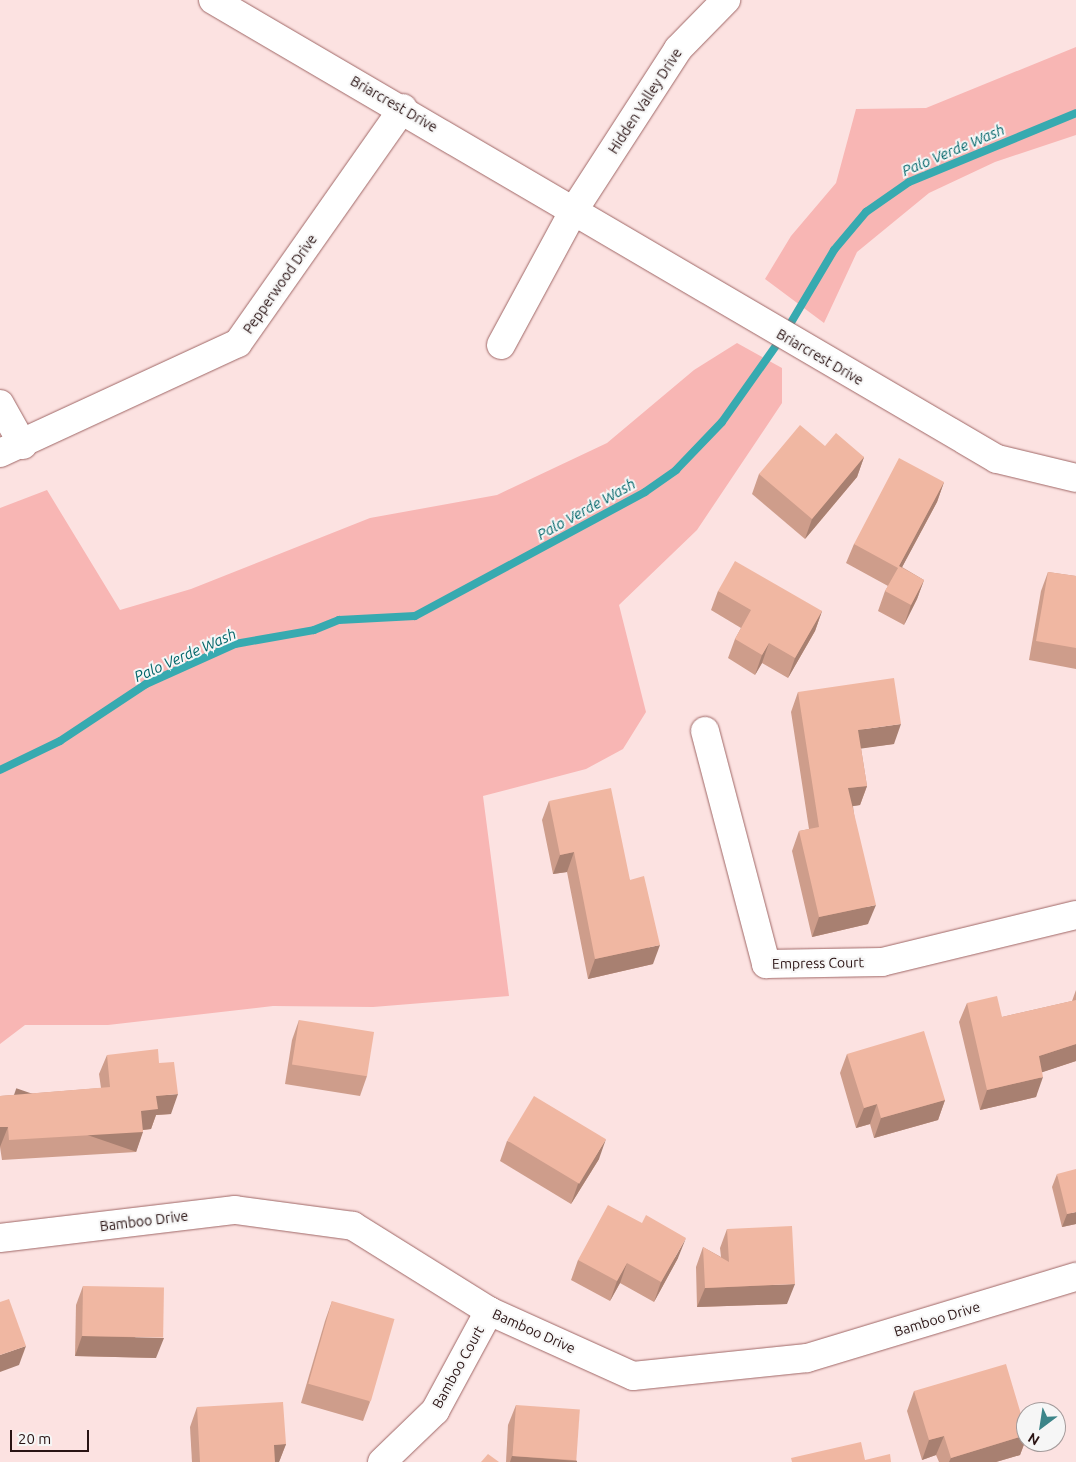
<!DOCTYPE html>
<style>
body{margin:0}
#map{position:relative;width:1076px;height:1462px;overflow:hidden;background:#fce2e1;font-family:Ubuntu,sans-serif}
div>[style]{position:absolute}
.green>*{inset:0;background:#f8b6b4}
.stream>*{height:8px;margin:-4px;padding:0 4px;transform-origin:4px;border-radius:4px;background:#37aab0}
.roads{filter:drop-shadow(0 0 1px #9f6766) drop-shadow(0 0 1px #9f6766)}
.minor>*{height:28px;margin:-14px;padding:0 14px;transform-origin:14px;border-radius:14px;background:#fff}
.wall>*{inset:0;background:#ce9d8b}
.shaded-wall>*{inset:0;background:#a88071;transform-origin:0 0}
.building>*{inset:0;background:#f0b7a2;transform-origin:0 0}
span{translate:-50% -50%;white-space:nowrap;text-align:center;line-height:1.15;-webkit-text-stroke:4px #f6f6f6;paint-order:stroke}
.street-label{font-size:14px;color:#291313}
.water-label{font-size:15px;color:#006569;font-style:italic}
.north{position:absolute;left:1016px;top:1402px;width:50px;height:50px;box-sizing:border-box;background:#f6f6f6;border:1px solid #a49b9b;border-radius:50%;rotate:211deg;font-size:14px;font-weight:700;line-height:20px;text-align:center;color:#291313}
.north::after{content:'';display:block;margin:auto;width:18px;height:22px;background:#3c8589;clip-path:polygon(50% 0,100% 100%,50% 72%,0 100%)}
.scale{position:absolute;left:10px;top:1430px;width:79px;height:22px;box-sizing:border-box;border:2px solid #291313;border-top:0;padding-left:6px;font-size:15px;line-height:18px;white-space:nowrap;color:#291313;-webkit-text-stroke:4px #f6f6f6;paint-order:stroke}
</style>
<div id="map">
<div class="green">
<div style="clip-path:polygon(1076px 47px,1076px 135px,995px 162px,929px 193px,857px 252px,824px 323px,765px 279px,791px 236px,836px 183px,856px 109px,926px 108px)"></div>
<div style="clip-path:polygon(737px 343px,782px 368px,782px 403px,697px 530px,619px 605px,646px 712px,623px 749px,586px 769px,483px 796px,509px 996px,373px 1007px,273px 1006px,108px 1025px,25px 1025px,0 1044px,0 508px,47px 490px,120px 610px,191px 589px,370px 518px,497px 495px,607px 443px,694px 370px)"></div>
</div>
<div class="stream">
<div style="left:0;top:770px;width:67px;rotate:-25.8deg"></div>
<div style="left:60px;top:741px;width:103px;rotate:-33.5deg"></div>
<div style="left:146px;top:684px;width:98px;rotate:-24.2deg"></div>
<div style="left:235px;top:644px;width:80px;rotate:-10deg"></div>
<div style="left:314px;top:630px;width:27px;rotate:-22deg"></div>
<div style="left:339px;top:620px;width:76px;rotate:-3deg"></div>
<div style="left:415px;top:616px;width:261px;rotate:-28.3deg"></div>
<div style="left:645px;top:492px;width:38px;rotate:-35deg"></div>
<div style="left:676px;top:470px;width:66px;rotate:-46.2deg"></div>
<div style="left:722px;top:422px;width:105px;rotate:-54.7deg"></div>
<div style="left:783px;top:336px;width:100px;rotate:-59.3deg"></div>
<div style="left:834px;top:250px;width:50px;rotate:-49.9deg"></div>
<div style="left:866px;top:212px;width:52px;rotate:-34.9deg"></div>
<div style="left:909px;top:182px;width:181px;rotate:-22.4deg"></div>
</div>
<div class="roads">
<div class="minor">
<div style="left:213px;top:0;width:908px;rotate:30.35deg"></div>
<div style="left:997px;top:459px;width:81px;rotate:13.5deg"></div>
<div style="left:501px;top:345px;width:153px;rotate:-61.6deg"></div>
<div style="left:574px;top:210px;width:192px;rotate:-57.1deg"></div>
<div style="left:678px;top:49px;width:69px;rotate:-45.6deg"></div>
<div style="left:0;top:404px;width:47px;rotate:60.7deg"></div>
<div style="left:0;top:453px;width:262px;rotate:-24.8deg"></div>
<div style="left:238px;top:343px;width:287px;rotate:-54.9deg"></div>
<div style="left:705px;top:731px;width:241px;rotate:75.3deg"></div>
<div style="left:766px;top:964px;width:116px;rotate:-1deg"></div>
<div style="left:882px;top:962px;width:200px;rotate:-13.6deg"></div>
<div style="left:0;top:1238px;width:237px;rotate:-6.8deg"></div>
<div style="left:235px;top:1210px;width:119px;rotate:7.7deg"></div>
<div style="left:353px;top:1226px;width:160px;rotate:32deg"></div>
<div style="left:489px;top:1311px;width:158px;rotate:24.3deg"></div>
<div style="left:633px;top:1376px;width:175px;rotate:-5.9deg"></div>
<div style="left:807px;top:1358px;width:281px;rotate:-16.8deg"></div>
<div style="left:382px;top:1462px;width:74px;rotate:-43.9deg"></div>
<div style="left:435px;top:1411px;width:114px;rotate:-61.6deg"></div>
</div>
</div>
<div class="wall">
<div style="clip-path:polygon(825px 446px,864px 457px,857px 477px,805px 539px,752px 494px,759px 474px)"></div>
<div style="clip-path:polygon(944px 482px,937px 502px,902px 567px,924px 580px,917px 599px,904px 625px,878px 611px,885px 591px,888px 586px,846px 563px,854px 544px)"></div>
<div style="clip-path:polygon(1048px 572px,1076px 576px,1076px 669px,1029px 660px,1041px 591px)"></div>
<div style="clip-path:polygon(718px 591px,822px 611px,815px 631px,788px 678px,762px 663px,755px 675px,728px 658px,735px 639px,741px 628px,711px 610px)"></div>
<div style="clip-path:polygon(798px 692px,894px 744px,861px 748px,867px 786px,860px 805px,853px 806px,868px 924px,812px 937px,792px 851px,799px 831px,809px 829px,791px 712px)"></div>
<div style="clip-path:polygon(549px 801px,630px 880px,653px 964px,588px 979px,567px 872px,553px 874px,542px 820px)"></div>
<div style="clip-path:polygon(1076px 990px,1076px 1061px,1042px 1072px,1036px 1097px,980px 1110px,959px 1022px,967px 1003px,1002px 1017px,1072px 1001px)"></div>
<div style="clip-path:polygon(299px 1020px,367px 1076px,360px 1096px,285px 1084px,292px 1040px)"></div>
<div style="clip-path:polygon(847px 1054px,945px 1100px,938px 1120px,874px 1138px,870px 1124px,856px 1128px,840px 1073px)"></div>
<div style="clip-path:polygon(107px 1055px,159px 1063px,171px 1114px,156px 1115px,151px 1129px,143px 1130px,136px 1152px,2px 1160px,0 1147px,0 1096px,101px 1088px,99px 1074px)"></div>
<div style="clip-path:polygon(507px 1141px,599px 1159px,571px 1204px,500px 1161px)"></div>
<div style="clip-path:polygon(1057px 1174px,1076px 1224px,1062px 1227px,1052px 1187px)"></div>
<div style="clip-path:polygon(727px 1229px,787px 1304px,697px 1307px,696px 1267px,703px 1247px,721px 1257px,720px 1248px)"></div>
<div style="clip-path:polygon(678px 1258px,654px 1302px,620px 1283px,610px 1301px,571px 1280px,578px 1260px)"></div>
<div style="clip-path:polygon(83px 1286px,156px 1358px,75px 1356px,76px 1305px)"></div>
<div style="clip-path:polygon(332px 1301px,370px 1402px,363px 1421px,301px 1403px,325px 1321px)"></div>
<div style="clip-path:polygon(914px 1391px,1026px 1431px,1026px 1439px,1020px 1455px,996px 1462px,939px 1462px,936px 1455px,922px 1460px,907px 1411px)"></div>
<div style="clip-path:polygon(516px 1405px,577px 1461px,577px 1462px,506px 1462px,508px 1425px)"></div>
<div style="clip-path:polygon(197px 1407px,286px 1444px,279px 1462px,192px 1462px,190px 1427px)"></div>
</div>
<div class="shaded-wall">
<div style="clip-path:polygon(864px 457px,857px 477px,805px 539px,812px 519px)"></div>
<div style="clip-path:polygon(944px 482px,937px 502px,892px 586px,899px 566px)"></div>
<div style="clip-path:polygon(924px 580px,917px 599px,904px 625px,911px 605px)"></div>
<div style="clip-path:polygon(822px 611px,815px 631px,788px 678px,795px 658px)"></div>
<div style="clip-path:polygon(769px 643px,762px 663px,755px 675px,762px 655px)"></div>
<div style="clip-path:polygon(901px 724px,894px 744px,851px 750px,858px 730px)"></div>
<div style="clip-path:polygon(867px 786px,860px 805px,841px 808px,848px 788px)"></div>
<div style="clip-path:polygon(574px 852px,567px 872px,553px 874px,560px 855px)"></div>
<div style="clip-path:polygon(876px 905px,868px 924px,812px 937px,819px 917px)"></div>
<div style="clip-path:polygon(660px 945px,653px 964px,588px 979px,595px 959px)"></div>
<div style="clip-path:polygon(1076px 1044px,1076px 1061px,1031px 1076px,1039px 1056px)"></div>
<div style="clip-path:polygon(1043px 1077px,1036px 1097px,980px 1110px,987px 1090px)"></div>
<div style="clip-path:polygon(178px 1094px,171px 1114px,156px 1115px,151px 1129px,133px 1131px,141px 1111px,156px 1096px)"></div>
<div style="clip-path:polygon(945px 1100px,938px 1120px,874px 1138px,881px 1118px)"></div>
<div style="clip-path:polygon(877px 1104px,870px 1124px,856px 1128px,864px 1108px)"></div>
<div style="clip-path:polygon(0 1127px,8px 1127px,0 1147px)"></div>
<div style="left:143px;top:1132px;width:21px;height:134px;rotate:109deg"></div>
<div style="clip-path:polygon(606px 1139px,599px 1159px,571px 1204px,578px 1184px)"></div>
<div style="clip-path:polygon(1076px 1212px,1076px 1224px,1062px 1227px,1067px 1214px)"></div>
<div style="clip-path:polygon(686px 1238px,678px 1258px,654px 1302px,661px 1282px)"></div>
<div style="clip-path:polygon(627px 1263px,620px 1283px,610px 1301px,617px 1281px)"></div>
<div style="clip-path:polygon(795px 1284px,787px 1304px,697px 1307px,705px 1288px)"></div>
<div style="clip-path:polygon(82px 1336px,164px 1338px,156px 1358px,75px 1356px)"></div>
<div style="clip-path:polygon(26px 1346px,19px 1365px,0 1372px,0 1355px)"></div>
<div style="clip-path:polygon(1026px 1435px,1026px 1439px,1020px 1455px,996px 1462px,949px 1462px,951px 1458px)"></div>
<div style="clip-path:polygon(944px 1436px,936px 1455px,922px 1460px,929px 1440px)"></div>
<div style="clip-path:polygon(286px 1444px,279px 1462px,268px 1462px,274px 1445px)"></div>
<div style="clip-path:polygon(512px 1456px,577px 1461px,577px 1462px,510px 1462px)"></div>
</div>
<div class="building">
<div style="clip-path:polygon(800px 425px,825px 446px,836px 433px,864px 457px,812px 519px,759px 474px)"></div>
<div style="clip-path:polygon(899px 458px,944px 482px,899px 566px,924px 580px,911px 605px,885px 591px,898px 568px,854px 544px)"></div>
<div style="clip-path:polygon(735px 561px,822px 611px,795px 658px,769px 643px,762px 655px,735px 639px,751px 610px,718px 591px)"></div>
<div style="clip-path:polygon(1048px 572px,1076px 576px,1076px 648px,1036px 641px)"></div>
<div style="clip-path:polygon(894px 678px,901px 724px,858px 730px,867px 786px,848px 788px,876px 905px,819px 917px,799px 831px,819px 827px,798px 692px)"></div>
<div style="clip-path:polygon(611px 788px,630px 880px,644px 876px,660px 945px,595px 959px,574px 852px,560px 855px,549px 801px)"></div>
<div style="clip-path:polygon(997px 996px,1002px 1017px,1076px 1000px,1076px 1044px,1039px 1056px,1043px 1077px,987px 1090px,967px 1003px)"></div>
<div style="left:299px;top:1020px;width:76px;height:45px;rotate:9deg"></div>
<div style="clip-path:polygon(924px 1031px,945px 1100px,881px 1118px,877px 1104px,864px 1108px,847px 1054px)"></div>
<div style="clip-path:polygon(158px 1049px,159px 1063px,174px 1062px,178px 1094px,156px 1096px,158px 1109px,141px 1111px,143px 1132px,9px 1140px,8px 1127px,0 1127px,0 1096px,110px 1087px,107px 1055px)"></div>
<div style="left:534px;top:1096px;width:84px;height:52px;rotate:31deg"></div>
<div style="clip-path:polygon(1076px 1169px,1076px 1212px,1067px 1214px,1057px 1174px)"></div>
<div style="clip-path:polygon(608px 1205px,642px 1223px,646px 1215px,686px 1238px,661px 1282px,627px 1263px,617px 1281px,578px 1260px)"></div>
<div style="clip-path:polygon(792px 1226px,795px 1284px,705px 1288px,703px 1247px,729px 1262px,727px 1229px)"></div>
<div style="left:83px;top:1286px;width:81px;height:50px;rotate:1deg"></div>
<div style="clip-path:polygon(9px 1299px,26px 1346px,0 1355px,0 1302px)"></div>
<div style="left:332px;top:1301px;width:65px;height:86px;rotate:16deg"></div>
<div style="clip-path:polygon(1006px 1364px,1026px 1431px,1026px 1435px,951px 1458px,944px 1436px,929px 1440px,914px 1391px)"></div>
<div style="clip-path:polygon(283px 1402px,286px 1444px,274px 1445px,275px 1462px,200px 1462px,197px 1407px)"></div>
<div style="left:516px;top:1405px;width:64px;height:51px;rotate:4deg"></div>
<div style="clip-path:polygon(861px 1442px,865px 1460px,890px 1454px,891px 1462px,792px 1462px,791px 1458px)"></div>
<div style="clip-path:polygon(488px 1454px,499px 1462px,481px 1462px)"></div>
</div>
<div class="street-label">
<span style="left:645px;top:101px;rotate:-57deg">Hidden Valley Drive</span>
<span style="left:394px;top:104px;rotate:30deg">Briarcrest Drive</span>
<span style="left:280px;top:284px;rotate:-55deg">Pepperwood Drive</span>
<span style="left:820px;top:357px;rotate:30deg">Briarcrest Drive</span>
<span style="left:818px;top:963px;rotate:-1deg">Empress Court</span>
<span style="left:144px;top:1221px;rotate:-7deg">Bamboo Drive</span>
<span style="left:937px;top:1319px;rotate:-17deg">Bamboo Drive</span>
<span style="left:534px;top:1331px;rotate:24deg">Bamboo Drive</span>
<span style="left:458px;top:1367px;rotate:-61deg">Bamboo Court</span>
</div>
<div class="water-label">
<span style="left:953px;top:150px;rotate:-23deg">Palo Verde Wash</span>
<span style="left:586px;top:509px;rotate:-29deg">Palo Verde Wash</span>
<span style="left:185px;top:655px;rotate:-24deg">Palo Verde Wash</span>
</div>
<div class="north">N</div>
<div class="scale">20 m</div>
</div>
